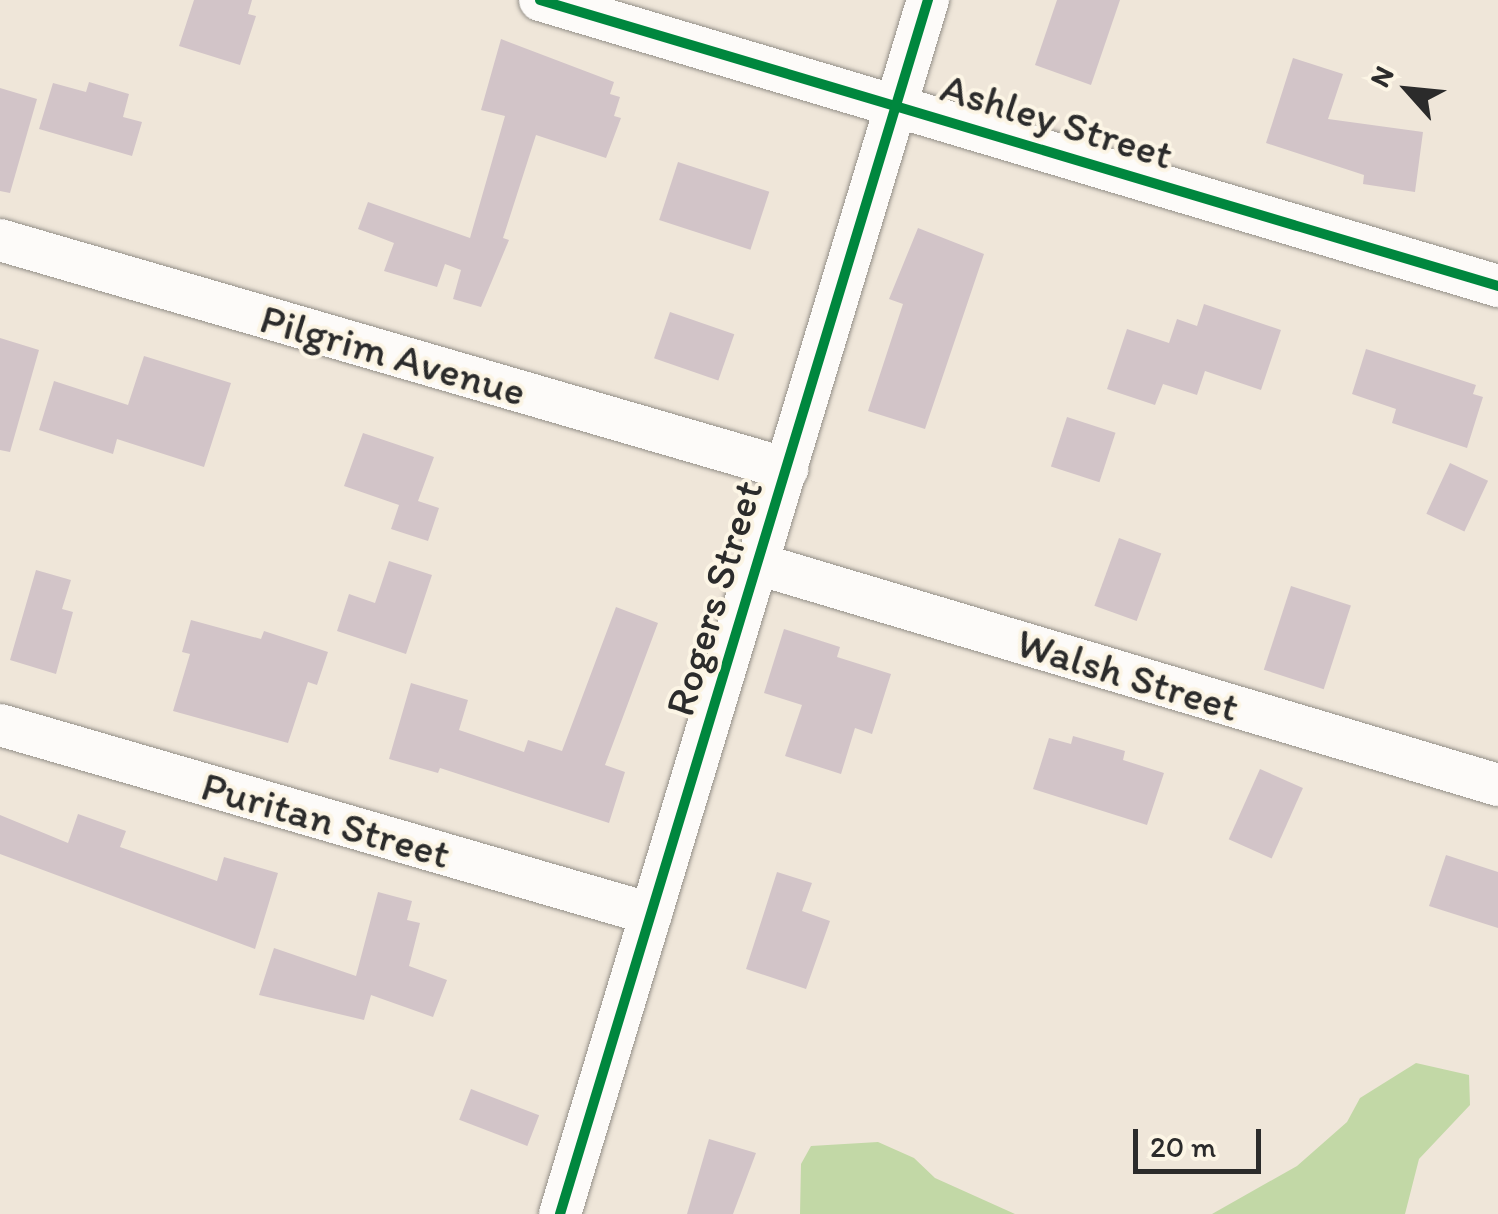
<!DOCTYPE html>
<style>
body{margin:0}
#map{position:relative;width:1498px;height:1214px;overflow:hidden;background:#efe6d9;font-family:Itim,sans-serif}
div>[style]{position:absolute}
.green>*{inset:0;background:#c2d8a6}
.building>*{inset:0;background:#d2c4c8;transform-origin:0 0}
.roads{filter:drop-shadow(0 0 2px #938f88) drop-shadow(0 0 2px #938f88)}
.street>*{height:42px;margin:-21px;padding:0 21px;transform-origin:21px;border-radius:21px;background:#fdfbf9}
.cycleway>*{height:10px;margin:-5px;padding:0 5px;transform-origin:5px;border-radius:5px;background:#00873e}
span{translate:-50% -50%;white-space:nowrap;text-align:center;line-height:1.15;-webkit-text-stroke:8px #fcf5e5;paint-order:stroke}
.street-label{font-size:42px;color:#2b2b2b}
.north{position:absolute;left:1358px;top:40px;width:100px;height:100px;-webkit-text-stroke:8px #fcf5e5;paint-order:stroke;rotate:297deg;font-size:28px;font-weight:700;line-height:40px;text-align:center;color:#2b2b2b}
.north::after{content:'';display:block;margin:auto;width:35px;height:45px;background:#2b2b2b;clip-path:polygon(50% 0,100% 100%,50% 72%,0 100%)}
.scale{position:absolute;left:1133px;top:1129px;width:128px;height:45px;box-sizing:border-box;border:5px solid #2b2b2b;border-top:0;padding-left:12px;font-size:30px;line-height:35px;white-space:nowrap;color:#2b2b2b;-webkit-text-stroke:8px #fcf5e5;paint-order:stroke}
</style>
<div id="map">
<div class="green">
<div style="clip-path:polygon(1416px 1063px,1469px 1075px,1470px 1105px,1419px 1159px,1405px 1214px,1212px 1214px,1297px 1166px,1347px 1122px,1360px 1098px)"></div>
<div style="clip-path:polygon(878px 1142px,914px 1158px,935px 1178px,1015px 1214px,800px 1214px,801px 1164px,811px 1146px)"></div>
</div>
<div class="building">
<div style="clip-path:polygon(194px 0,252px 0,248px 14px,256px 16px,240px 65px,179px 46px)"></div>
<div style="clip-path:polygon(1057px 0,1120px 0,1091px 85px,1035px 65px)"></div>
<div style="clip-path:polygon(501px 39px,614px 82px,610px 94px,620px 97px,614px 116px,621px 118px,606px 158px,536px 135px,503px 238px,509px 240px,481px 307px,453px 299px,461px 270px,445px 264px,437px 287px,384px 271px,394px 243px,358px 229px,368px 202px,470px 238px,505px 116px,481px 110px)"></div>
<div style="clip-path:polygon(1293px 58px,1343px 74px,1328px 119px,1423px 132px,1415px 192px,1363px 184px,1364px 175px,1266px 143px)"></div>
<div style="clip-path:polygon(89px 82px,129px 94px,123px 117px,142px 122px,132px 156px,39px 129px,53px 83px,86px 92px)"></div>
<div style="clip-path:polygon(0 88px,37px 99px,10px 193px,0 191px)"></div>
<div style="left:678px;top:162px;width:96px;height:61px;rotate:18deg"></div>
<div style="clip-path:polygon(918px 228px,984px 254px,925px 429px,868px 411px,903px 304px,889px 299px)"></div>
<div style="clip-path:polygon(1204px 304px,1281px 330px,1261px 390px,1205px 371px,1197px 395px,1163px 384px,1155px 405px,1107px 389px,1127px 329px,1169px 343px,1177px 319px,1197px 326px)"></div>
<div style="left:670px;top:312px;width:68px;height:49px;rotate:19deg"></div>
<div style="clip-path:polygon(0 338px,39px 350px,10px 452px,0 450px)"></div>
<div style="clip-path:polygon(1366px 349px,1476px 385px,1473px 394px,1483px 397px,1467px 448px,1392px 423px,1396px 409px,1352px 394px)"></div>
<div style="clip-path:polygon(144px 356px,231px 383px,204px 467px,117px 439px,113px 454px,39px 430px,54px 381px,128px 405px)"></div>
<div style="left:1067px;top:417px;width:51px;height:52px;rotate:18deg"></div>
<div style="clip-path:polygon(363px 433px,434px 457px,418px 501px,439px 508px,428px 541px,391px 529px,399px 505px,344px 486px)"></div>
<div style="left:1450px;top:463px;width:42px;height:56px;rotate:25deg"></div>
<div style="left:1119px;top:538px;width:45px;height:72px;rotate:20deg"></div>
<div style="clip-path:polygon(389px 561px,432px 575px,406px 654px,337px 631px,349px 594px,375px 603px)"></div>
<div style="clip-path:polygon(36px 570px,71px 580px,62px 609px,73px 612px,56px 674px,10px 660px)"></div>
<div style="left:1291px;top:586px;width:63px;height:88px;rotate:18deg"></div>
<div style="clip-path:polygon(616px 607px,658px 623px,605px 765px,625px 772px,609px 823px,440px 768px,438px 773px,389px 759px,411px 683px,468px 700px,459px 730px,524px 752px,528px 740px,562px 751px)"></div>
<div style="clip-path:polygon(191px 620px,261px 639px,264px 631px,328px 652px,317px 685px,308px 682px,288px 743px,173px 711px,190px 654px,182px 652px)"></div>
<div style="clip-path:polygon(784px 629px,840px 647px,837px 657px,891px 674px,872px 734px,855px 728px,841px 774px,785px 756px,802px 705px,764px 693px)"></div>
<div style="clip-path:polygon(1073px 736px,1125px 751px,1123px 760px,1164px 773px,1147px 825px,1033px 789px,1049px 738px,1071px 744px)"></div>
<div style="left:1260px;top:769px;width:47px;height:77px;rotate:24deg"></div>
<div style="clip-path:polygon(78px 814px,126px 831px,120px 847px,217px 881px,224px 857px,278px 873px,255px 949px,0 854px,0 815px,68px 843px)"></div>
<div style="clip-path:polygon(1446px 855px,1498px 872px,1498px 928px,1429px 906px)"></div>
<div style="clip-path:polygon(777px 872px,812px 883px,802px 911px,830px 921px,806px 989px,746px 969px)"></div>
<div style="clip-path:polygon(378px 892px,412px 901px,407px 920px,420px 923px,409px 966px,447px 980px,433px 1017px,371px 995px,364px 1020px,259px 995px,274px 948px,356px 976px)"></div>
<div style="left:471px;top:1089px;width:73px;height:33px;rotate:21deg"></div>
<div style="clip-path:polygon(709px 1139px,756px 1153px,733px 1214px,687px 1214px)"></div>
</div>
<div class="roads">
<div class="street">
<div style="left:540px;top:0;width:1000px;rotate:16.62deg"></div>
<div style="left:0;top:240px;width:820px;rotate:16.22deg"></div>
<div style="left:758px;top:564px;width:772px;rotate:16.63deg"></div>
<div style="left:0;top:725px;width:678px;rotate:16.19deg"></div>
<div style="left:560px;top:1214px;width:1269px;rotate:-73.14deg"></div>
</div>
</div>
<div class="cycleway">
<div style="left:540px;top:0;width:1000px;rotate:16.62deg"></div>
<div style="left:560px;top:1214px;width:1269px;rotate:-73.14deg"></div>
</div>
<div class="street-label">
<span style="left:1057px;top:121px;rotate:17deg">Ashley Street</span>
<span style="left:393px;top:355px;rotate:16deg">Pilgrim Avenue</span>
<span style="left:714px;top:598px;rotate:-73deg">Rogers Street</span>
<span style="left:1128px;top:675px;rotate:17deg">Walsh Street</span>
<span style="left:326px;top:820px;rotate:16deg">Puritan Street</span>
</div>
<div class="north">N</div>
<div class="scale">20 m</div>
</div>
